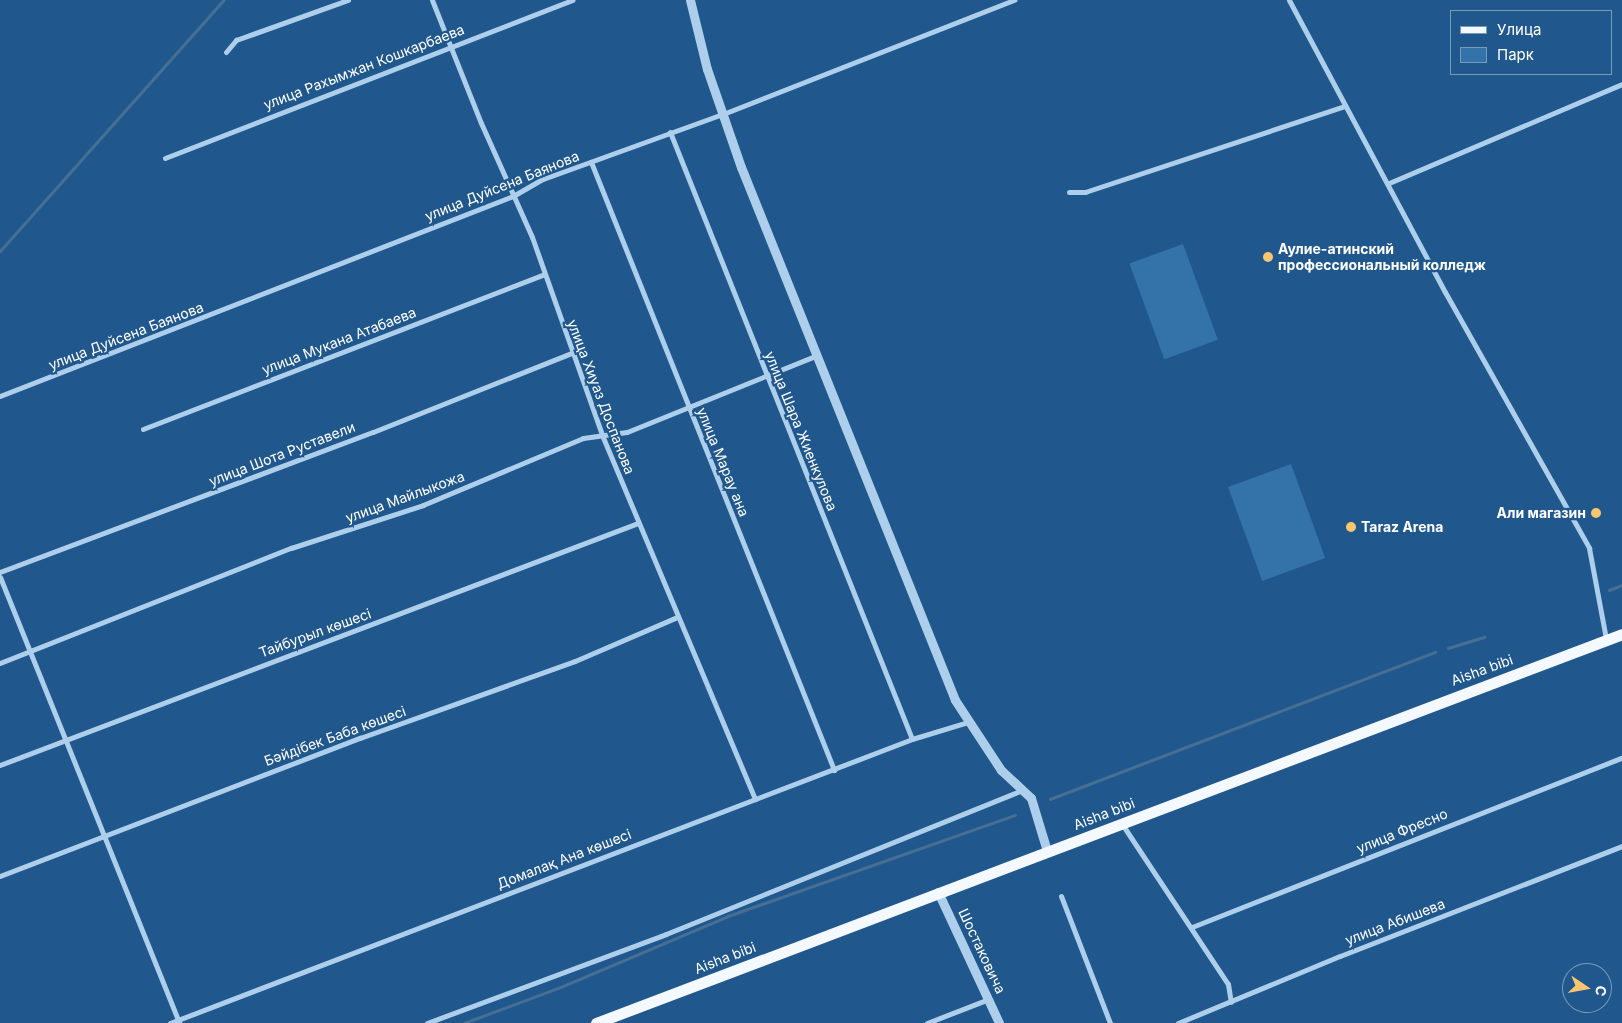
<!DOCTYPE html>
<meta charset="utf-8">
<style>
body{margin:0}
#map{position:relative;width:1622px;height:1023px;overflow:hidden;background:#20588d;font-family:Inter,sans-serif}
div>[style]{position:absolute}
.green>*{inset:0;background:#3472aa;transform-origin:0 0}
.stream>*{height:2.5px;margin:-1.25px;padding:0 1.25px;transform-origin:1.25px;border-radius:1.25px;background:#476f94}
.minor>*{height:5px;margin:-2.5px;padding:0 2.5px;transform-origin:2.5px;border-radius:2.5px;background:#aecfec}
.tertiary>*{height:9px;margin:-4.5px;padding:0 4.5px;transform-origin:4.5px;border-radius:4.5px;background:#aecfec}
.primary>*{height:11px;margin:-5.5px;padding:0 5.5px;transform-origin:5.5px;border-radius:5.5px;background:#f4f9ff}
.dots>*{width:14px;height:14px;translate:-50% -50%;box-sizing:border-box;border:2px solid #20588d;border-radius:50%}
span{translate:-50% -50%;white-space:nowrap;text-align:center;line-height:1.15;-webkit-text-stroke:4.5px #20588d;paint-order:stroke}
.street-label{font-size:14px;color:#fff}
.poi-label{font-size:14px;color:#fff;font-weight:700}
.left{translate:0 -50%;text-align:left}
.right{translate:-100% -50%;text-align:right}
.legend{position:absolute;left:1450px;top:10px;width:162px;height:65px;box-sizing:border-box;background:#20588d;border:1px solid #799bbb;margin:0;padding:6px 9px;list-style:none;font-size:15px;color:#fff}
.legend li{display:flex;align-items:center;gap:10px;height:25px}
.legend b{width:25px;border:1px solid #799bbb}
.north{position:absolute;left:1562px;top:963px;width:50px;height:50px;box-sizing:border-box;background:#20588d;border:1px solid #799bbb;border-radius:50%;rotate:102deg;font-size:14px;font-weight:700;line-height:20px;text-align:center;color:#fff}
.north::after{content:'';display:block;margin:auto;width:18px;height:22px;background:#f9c66f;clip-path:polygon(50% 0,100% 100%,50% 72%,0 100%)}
</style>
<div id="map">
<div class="green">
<div style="left:1183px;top:244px;width:102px;height:57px;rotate:70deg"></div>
<div style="left:1291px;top:464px;width:100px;height:67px;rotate:70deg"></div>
</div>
<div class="stream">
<div style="left:0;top:251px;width:336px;rotate:-48.3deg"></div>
<div style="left:1609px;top:590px;width:14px;rotate:-21deg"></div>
<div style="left:1448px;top:648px;width:38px;rotate:-17deg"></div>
<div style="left:1050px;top:799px;width:412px;rotate:-20.9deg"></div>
<div style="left:464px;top:1023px;width:103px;rotate:-20.4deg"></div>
<div style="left:561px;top:987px;width:181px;rotate:-23deg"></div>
<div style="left:728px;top:916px;width:304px;rotate:-19.4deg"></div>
</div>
<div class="minor">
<div style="left:432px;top:0;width:132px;rotate:68.3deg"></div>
<div style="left:481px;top:123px;width:125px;rotate:65.9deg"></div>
<div style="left:532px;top:237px;width:210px;rotate:70.5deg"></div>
<div style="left:602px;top:435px;width:395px;rotate:67.2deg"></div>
<div style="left:1289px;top:0;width:331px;rotate:61.9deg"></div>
<div style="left:1445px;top:292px;width:294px;rotate:60.6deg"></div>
<div style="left:1589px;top:548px;width:93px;rotate:79.4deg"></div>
<div style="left:226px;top:52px;width:16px;rotate:-50deg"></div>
<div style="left:236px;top:40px;width:119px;rotate:-19.7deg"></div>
<div style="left:670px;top:132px;width:653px;rotate:68.26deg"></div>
<div style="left:165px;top:158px;width:437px;rotate:-21.2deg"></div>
<div style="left:591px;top:162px;width:655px;rotate:68.21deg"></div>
<div style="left:1389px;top:183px;width:253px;rotate:-23deg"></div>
<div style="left:1069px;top:192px;width:16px"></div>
<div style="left:1085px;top:192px;width:274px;rotate:-18.3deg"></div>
<div style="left:0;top:396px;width:551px;rotate:-21.3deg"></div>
<div style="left:513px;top:196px;width:34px;rotate:-30deg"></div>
<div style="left:543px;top:179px;width:191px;rotate:-19.9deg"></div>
<div style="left:723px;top:114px;width:313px;rotate:-21.4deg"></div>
<div style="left:143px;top:429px;width:429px;rotate:-21.1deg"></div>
<div style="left:0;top:572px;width:398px;rotate:-20.6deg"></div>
<div style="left:373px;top:432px;width:214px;rotate:-21.7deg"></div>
<div style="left:0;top:577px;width:481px;rotate:68.1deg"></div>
<div style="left:0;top:663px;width:313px;rotate:-21.6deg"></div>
<div style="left:291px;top:548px;width:139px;rotate:-18deg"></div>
<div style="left:423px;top:505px;width:173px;rotate:-22.7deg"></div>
<div style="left:583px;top:438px;width:44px;rotate:-7.8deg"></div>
<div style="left:627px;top:432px;width:206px;rotate:-22deg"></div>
<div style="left:0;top:765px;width:682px;rotate:-20.77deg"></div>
<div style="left:1122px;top:824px;width:192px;rotate:56.5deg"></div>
<div style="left:1228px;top:984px;width:18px;rotate:81deg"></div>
<div style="left:0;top:876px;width:386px;rotate:-21deg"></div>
<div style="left:360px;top:738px;width:228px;rotate:-19.7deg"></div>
<div style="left:575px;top:661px;width:111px;rotate:-23.3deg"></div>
<div style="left:1061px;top:896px;width:136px;rotate:68.9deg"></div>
<div style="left:1192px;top:927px;width:462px;rotate:-21.5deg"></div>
<div style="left:170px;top:1023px;width:794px;rotate:-20.94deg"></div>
<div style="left:912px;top:739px;width:59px;rotate:-16.9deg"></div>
<div style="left:427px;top:1023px;width:255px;rotate:-20.4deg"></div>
<div style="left:666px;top:934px;width:385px;rotate:-22deg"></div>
<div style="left:927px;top:1023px;width:66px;rotate:-21.2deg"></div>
<div style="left:1178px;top:1023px;width:175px;rotate:-22.5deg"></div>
<div style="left:1340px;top:956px;width:303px;rotate:-21.3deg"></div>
</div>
<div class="tertiary">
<div style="left:690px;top:0;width:71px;rotate:76.2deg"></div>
<div style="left:707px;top:69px;width:104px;rotate:70.9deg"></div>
<div style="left:741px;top:167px;width:574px;rotate:68.12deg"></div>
<div style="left:955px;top:700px;width:84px;rotate:56.7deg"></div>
<div style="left:1001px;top:770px;width:41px;rotate:43deg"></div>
<div style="left:1031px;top:798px;width:55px;rotate:73.2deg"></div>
<div style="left:938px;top:892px;width:145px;rotate:65deg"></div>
</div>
<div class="primary">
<div style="left:596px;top:1023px;width:1097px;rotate:-20.76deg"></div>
</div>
<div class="dots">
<div style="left:1268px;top:257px;background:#f9c66f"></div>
<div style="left:1596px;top:513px;background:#f9c66f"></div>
<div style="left:1351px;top:527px;background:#f9c66f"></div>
</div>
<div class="street-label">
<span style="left:364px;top:67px;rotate:-21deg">улица Рахымжан Кошкарбаева</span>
<span style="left:502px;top:186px;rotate:-22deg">улица Дуйсена Баянова</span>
<span style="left:126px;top:336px;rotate:-21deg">улица Дуйсена Баянова</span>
<span style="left:339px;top:341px;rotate:-21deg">улица Мукана Атабаева</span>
<span style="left:601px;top:397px;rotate:69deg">улица Хиуаз Доспанова</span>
<span style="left:801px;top:431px;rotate:68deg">улица Шара Жиенкулова</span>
<span style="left:282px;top:454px;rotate:-21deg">улица Шота Руставели</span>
<span style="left:723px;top:462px;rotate:68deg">улица Марау ана</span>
<span style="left:405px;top:497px;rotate:-20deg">улица Майлыкожа</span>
<span style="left:315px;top:633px;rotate:-20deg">Тайбурыл көшесі</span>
<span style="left:1482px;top:670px;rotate:-20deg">Aisha bibi</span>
<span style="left:335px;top:736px;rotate:-20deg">Бәйдібек Баба көшесі</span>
<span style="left:1104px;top:814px;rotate:-21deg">Aisha bibi</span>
<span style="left:1402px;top:831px;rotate:-22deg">улица Фресно</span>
<span style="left:564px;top:859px;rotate:-21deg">Домалақ Ана көшесі</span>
<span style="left:1395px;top:922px;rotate:-21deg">улица Абишева</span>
<span style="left:982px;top:951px;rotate:65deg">Шостаковича</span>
<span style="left:725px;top:958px;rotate:-21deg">Aisha bibi</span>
</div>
<div class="poi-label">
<span class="left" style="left:1278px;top:257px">Аулие-атинский<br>профессиональный колледж</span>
<span class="right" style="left:1586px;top:513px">Али магазин</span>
<span class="left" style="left:1361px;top:527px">Taraz Arena</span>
</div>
<ul class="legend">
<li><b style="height:6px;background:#f4f9ff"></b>Улица</li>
<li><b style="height:14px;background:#3472aa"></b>Парк</li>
</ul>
<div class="north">С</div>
</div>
